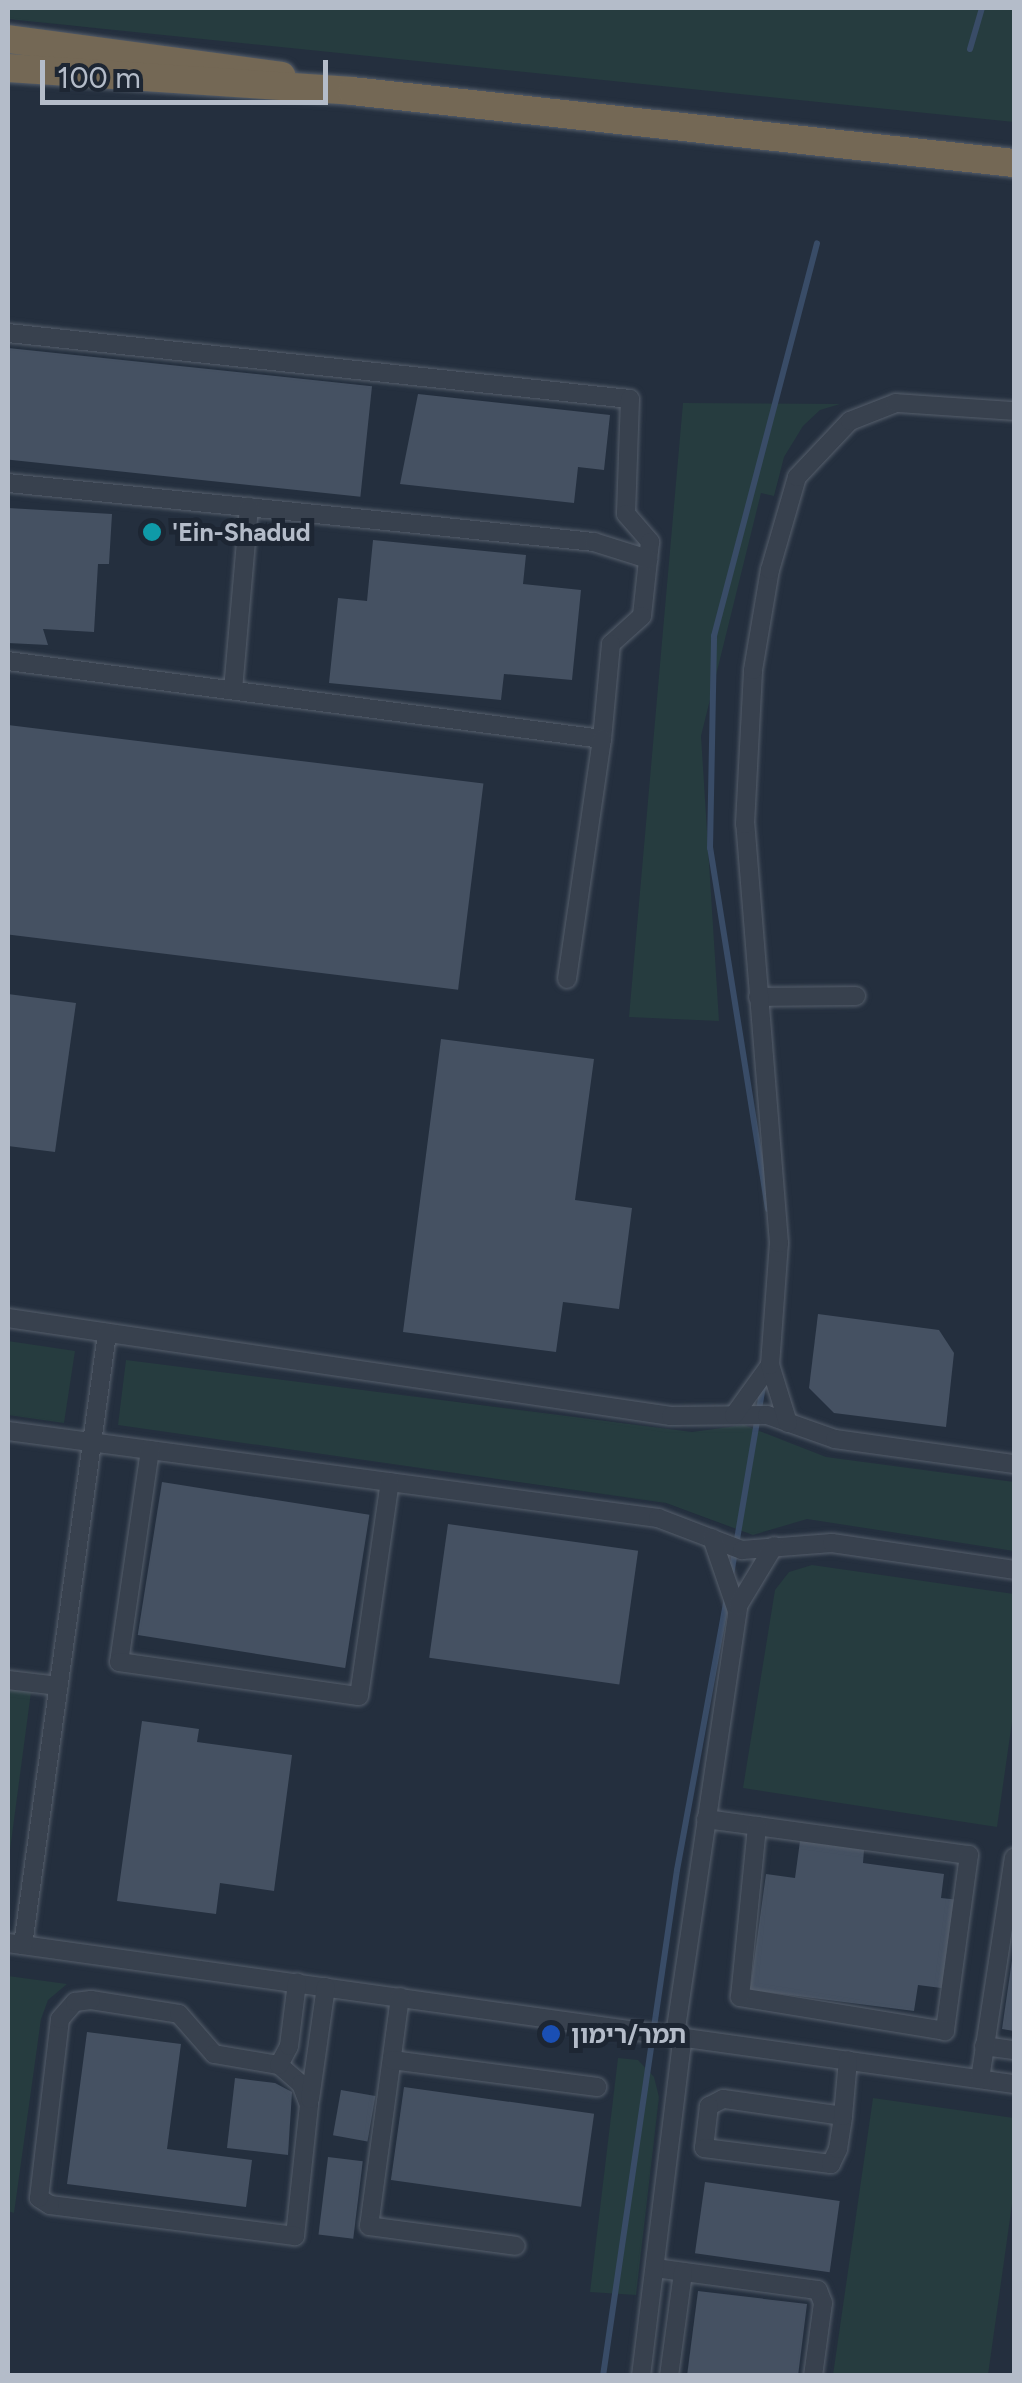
<!DOCTYPE html>
<meta charset="utf-8">
<style>
body{margin:0}
#map{position:relative;width:1022px;height:2383px;overflow:hidden;background:#242f3e;font-family:Figtree,"Noto Sans Hebrew",sans-serif}
div>[style]{position:absolute}
.green>*{inset:0;background:#263c3f}
.stream>*{height:6px;margin:-3px;padding:0 3px;transform-origin:3px;border-radius:3px;background:#394c67}
.building>*{inset:0;background:#455162;transform-origin:0 0}
.roads{filter:drop-shadow(0 0 2px #565f6c) drop-shadow(0 0 2px #565f6c)}
.minor>*{height:18px;margin:-9px;padding:0 9px;transform-origin:9px;border-radius:9px;background:#38414e}
.highway>*{height:28px;margin:-14px;padding:0 14px;transform-origin:14px;border-radius:14px;background:#746855}
.dots>*{width:28px;height:28px;translate:-50% -50%;box-sizing:border-box;border:5px solid #1d2633;border-radius:50%}
span{translate:-50% -50%;white-space:nowrap;text-align:center;line-height:1.15;-webkit-text-stroke:10px #1d2633;paint-order:stroke}
.poi-label{font-size:25px;color:#b4bcc9;font-weight:700}
.left{translate:0 -50%;text-align:left}
.frame{position:absolute;inset:0;border:10px solid #b4bcc9;pointer-events:none}
.scale{position:absolute;left:40px;top:60px;width:288px;height:45px;box-sizing:border-box;border:5px solid #b4bcc9;border-top:0;padding-left:12px;font-size:30px;line-height:35px;white-space:nowrap;color:#b4bcc9;-webkit-text-stroke:8px #1d2633;paint-order:stroke}
</style>
<div id="map">
<div class="green">
<div style="clip-path:polygon(8px 8px,1014px 8px,1014px 122px,8px 19px)"></div>
<div style="clip-path:polygon(683px 403px,840px 404px,820px 410px,803px 426px,784px 457px,774px 496px,761px 493px,701px 736px,719px 1021px,629px 1017px)"></div>
<div style="clip-path:polygon(8px 1341px,75px 1351px,64px 1423px,8px 1415px)"></div>
<div style="clip-path:polygon(126px 1360px,692px 1432px,744px 1425px,826px 1457px,1014px 1482px,1014px 1551px,807px 1519px,753px 1535px,666px 1503px,118px 1425px)"></div>
<div style="clip-path:polygon(812px 1565px,1014px 1594px,1014px 1708px,997px 1827px,743px 1788px,775px 1590px,789px 1572px)"></div>
<div style="clip-path:polygon(8px 1689px,31px 1692px,8px 1865px)"></div>
<div style="clip-path:polygon(8px 1976px,67px 1984px,48px 2000px,41px 2019px,14px 2213px,8px 2211px)"></div>
<div style="clip-path:polygon(618px 2058px,638px 2060px,654px 2077px,659px 2097px,636px 2295px,590px 2292px)"></div>
<div style="clip-path:polygon(873px 2098px,1014px 2118px,1014px 2190px,988px 2375px,833px 2375px)"></div>
</div>
<div class="stream">
<div style="left:970px;top:49px;width:43px;rotate:-73.7deg"></div>
<div style="left:768px;top:1209px;width:366px;rotate:-99.1deg"></div>
<div style="left:710px;top:848px;width:212px;rotate:-88.9deg"></div>
<div style="left:714px;top:636px;width:406px;rotate:-75.3deg"></div>
<div style="left:731px;top:1575px;width:192px;rotate:-80.4deg"></div>
<div style="left:603px;top:2376px;width:511px;rotate:-81.68deg"></div>
<div style="left:677px;top:1870px;width:277px;rotate:-79.6deg"></div>
</div>
<div class="building">
<div style="left:8px;top:348px;width:366px;height:111px;rotate:6deg"></div>
<div style="clip-path:polygon(418px 394px,610px 415px,604px 470px,578px 467px,574px 503px,400px 484px)"></div>
<div style="clip-path:polygon(8px 508px,112px 514px,109px 564px,98px 564px,94px 632px,43px 629px,48px 645px,8px 643px)"></div>
<div style="clip-path:polygon(373px 540px,526px 555px,523px 584px,581px 590px,572px 680px,504px 674px,501px 700px,329px 683px,338px 598px,367px 601px)"></div>
<div style="left:8px;top:725px;width:479px;height:208px;rotate:7deg"></div>
<div style="clip-path:polygon(8px 994px,76px 1003px,55px 1152px,8px 1146px)"></div>
<div style="clip-path:polygon(441px 1039px,594px 1059px,575px 1200px,632px 1208px,619px 1309px,563px 1302px,556px 1352px,403px 1332px)"></div>
<div style="clip-path:polygon(818px 1314px,939px 1330px,954px 1353px,946px 1427px,834px 1413px,809px 1388px)"></div>
<div style="left:162px;top:1482px;width:210px;height:155px;rotate:9deg"></div>
<div style="left:448px;top:1524px;width:192px;height:135px;rotate:8deg"></div>
<div style="clip-path:polygon(142px 1721px,199px 1729px,197px 1742px,292px 1755px,274px 1891px,220px 1883px,216px 1914px,117px 1901px)"></div>
<div style="clip-path:polygon(800px 1841px,864px 1850px,863px 1863px,944px 1874px,941px 1898px,960px 1900px,949px 1989px,918px 1985px,914px 2011px,750px 1990px,766px 1874px,795px 1878px)"></div>
<div style="clip-path:polygon(1012px 1960px,1014px 1960px,1014px 2031px,1002px 2029px)"></div>
<div style="clip-path:polygon(87px 2032px,181px 2044px,167px 2149px,252px 2160px,246px 2207px,67px 2184px)"></div>
<div style="clip-path:polygon(235px 2078px,275px 2083px,292px 2092px,288px 2155px,227px 2148px)"></div>
<div style="left:404px;top:2087px;width:192px;height:94px;rotate:8deg"></div>
<div style="left:341px;top:2090px;width:35px;height:46px;rotate:10deg"></div>
<div style="left:328px;top:2157px;width:35px;height:78px;rotate:7deg"></div>
<div style="left:705px;top:2182px;width:136px;height:72px;rotate:8deg"></div>
<div style="clip-path:polygon(698px 2291px,807px 2304px,798px 2376px,687px 2376px)"></div>
</div>
<div class="roads">
<div class="minor">
<div style="left:8px;top:333px;width:625px;rotate:6.06deg"></div>
<div style="left:630px;top:399px;width:115px;rotate:92deg"></div>
<div style="left:626px;top:514px;width:37px;rotate:49deg"></div>
<div style="left:650px;top:542px;width:74px;rotate:96.2deg"></div>
<div style="left:642px;top:616px;width:42px;rotate:137.9deg"></div>
<div style="left:611px;top:644px;width:95px;rotate:95.4deg"></div>
<div style="left:602px;top:739px;width:599px;rotate:-172.52deg"></div>
<div style="left:8px;top:483px;width:589px;rotate:5.75deg"></div>
<div style="left:594px;top:542px;width:57px;rotate:17.5deg"></div>
<div style="left:233px;top:690px;width:184px;rotate:-85deg"></div>
<div style="left:567px;top:979px;width:243px;rotate:-81.7deg"></div>
<div style="left:758px;top:997px;width:98px;rotate:-0.6deg"></div>
<div style="left:8px;top:1318px;width:670px;rotate:8.41deg"></div>
<div style="left:671px;top:1416px;width:96px;rotate:-0.6deg"></div>
<div style="left:767px;top:1415px;width:72px;rotate:19.4deg"></div>
<div style="left:835px;top:1439px;width:181px;rotate:8deg"></div>
<div style="left:734px;top:1415px;width:62px;rotate:-54.2deg"></div>
<div style="left:788px;top:1423px;width:61px;rotate:-107.2deg"></div>
<div style="left:770px;top:1365px;width:122px;rotate:-85.8deg"></div>
<div style="left:779px;top:1243px;width:420px;rotate:-94.6deg"></div>
<div style="left:745px;top:824px;width:154px;rotate:-87deg"></div>
<div style="left:753px;top:670px;width:101px;rotate:-80.4deg"></div>
<div style="left:770px;top:570px;width:97px;rotate:-73.8deg"></div>
<div style="left:797px;top:477px;width:77px;rotate:-46.6deg"></div>
<div style="left:850px;top:421px;width:49px;rotate:-21.4deg"></div>
<div style="left:896px;top:403px;width:118px;rotate:3.9deg"></div>
<div style="left:8px;top:1431px;width:656px;rotate:7.62deg"></div>
<div style="left:658px;top:1518px;width:90px;rotate:20.9deg"></div>
<div style="left:742px;top:1550px;width:90px;rotate:-4.4deg"></div>
<div style="left:832px;top:1543px;width:184px;rotate:8.4deg"></div>
<div style="left:150px;top:1450px;width:214px;rotate:98.3deg"></div>
<div style="left:119px;top:1662px;width:242px;rotate:8.1deg"></div>
<div style="left:359px;top:1696px;width:216px;rotate:-81.8deg"></div>
<div style="left:712px;top:1538px;width:77px;rotate:71.1deg"></div>
<div style="left:8px;top:1680px;width:51px;rotate:6.7deg"></div>
<div style="left:706px;top:1819px;width:51px;rotate:7.8deg"></div>
<div style="left:757px;top:1826px;width:214px;rotate:7.8deg"></div>
<div style="left:969px;top:1855px;width:178px;rotate:97.8deg"></div>
<div style="left:945px;top:2031px;width:208px;rotate:-170.6deg"></div>
<div style="left:740px;top:1997px;width:172px;rotate:-84.3deg"></div>
<div style="left:8px;top:1943px;width:1016px;rotate:7.98deg"></div>
<div style="left:23px;top:1945px;width:618px;rotate:-82.18deg"></div>
<div style="left:400px;top:1997px;width:231px;rotate:97.7deg"></div>
<div style="left:369px;top:2226px;width:148px;rotate:7.7deg"></div>
<div style="left:91px;top:2000px;width:89px;rotate:9deg"></div>
<div style="left:179px;top:2014px;width:53px;rotate:48.8deg"></div>
<div style="left:214px;top:2054px;width:66px;rotate:9.6deg"></div>
<div style="left:279px;top:2065px;width:29px;rotate:41deg"></div>
<div style="left:301px;top:2084px;width:22px;rotate:69deg"></div>
<div style="left:309px;top:2105px;width:132px;rotate:96.1deg"></div>
<div style="left:295px;top:2236px;width:247px;rotate:-172.8deg"></div>
<div style="left:50px;top:2205px;width:13px;rotate:-148deg"></div>
<div style="left:39px;top:2198px;width:180px;rotate:-83.3deg"></div>
<div style="left:60px;top:2019px;width:23px;rotate:-49deg"></div>
<div style="left:75px;top:2002px;width:16px;rotate:-7deg"></div>
<div style="left:675px;top:2035px;width:434px;rotate:-81.6deg"></div>
<div style="left:738px;top:1606px;width:70px;rotate:-59deg"></div>
<div style="left:984px;top:2046px;width:30px;rotate:8deg"></div>
<div style="left:392px;top:2060px;width:207px;rotate:7.5deg"></div>
<div style="left:279px;top:2065px;width:21px;rotate:-62deg"></div>
<div style="left:289px;top:2046px;width:64px;rotate:-82.8deg"></div>
<div style="left:980px;top:2079px;width:224px;rotate:-81.3deg"></div>
<div style="left:310px;top:2099px;width:113px;rotate:-81.9deg"></div>
<div style="left:843px;top:2116px;width:121px;rotate:-171.9deg"></div>
<div style="left:723px;top:2099px;width:16px;rotate:153deg"></div>
<div style="left:709px;top:2106px;width:42px;rotate:96.8deg"></div>
<div style="left:704px;top:2148px;width:128px;rotate:7.2deg"></div>
<div style="left:831px;top:2164px;width:17px;rotate:-65deg"></div>
<div style="left:838px;top:2149px;width:33px;rotate:-81deg"></div>
<div style="left:843px;top:2116px;width:56px;rotate:-84.9deg"></div>
<div style="left:655px;top:2268px;width:164px;rotate:7.7deg"></div>
<div style="left:818px;top:2290px;width:14px;rotate:69deg"></div>
<div style="left:823px;top:2303px;width:74px;rotate:97.8deg"></div>
<div style="left:641px;top:2376px;width:343px;rotate:-83deg"></div>
<div style="left:669px;top:2376px;width:105px;rotate:-82.3deg"></div>
</div>
<div class="highway">
<div style="left:8px;top:39px;width:276px;rotate:7.7deg"></div>
<div style="left:8px;top:68px;width:345px;rotate:3.8deg"></div>
<div style="left:352px;top:91px;width:666px;rotate:6.21deg"></div>
</div>
</div>
<div class="dots">
<div style="left:152px;top:532px;background:#0f9aa8"></div>
<div style="left:551px;top:2034px;background:#1a4fb4"></div>
</div>
<div class="poi-label">
<span class="left" style="left:172px;top:532px">'Ein-Shadud</span>
<span class="left" style="left:571px;top:2034px">תמר/רימון</span>
</div>
<div class="frame"></div>
<div class="scale">100 m</div>
</div>
